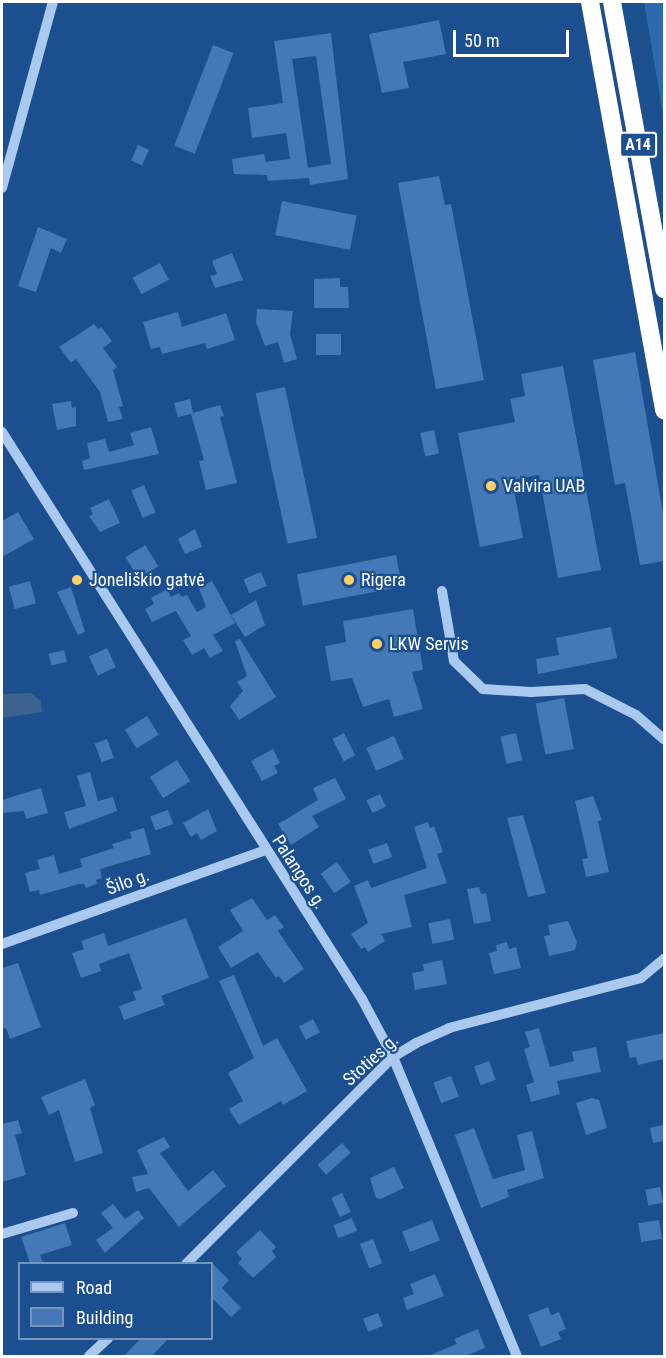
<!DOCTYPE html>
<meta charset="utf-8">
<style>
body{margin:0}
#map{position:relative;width:666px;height:1358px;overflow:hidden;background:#1b4f8f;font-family:"Roboto Condensed",sans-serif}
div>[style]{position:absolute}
.green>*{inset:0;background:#2e69ad}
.water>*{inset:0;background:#3c6290}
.building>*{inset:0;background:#4478b7;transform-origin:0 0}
.minor>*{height:10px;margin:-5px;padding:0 5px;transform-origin:5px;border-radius:5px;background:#a9c9ee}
.highway>*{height:18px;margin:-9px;padding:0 9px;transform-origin:9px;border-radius:9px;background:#fff}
.dots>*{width:16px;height:16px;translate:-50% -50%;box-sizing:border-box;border:3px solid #1b4f8f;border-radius:50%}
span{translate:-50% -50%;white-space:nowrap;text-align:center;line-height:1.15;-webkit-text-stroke:4.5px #1b4f8f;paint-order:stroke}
.shield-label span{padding:2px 4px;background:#1b4f8f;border:2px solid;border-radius:4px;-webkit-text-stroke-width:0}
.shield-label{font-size:16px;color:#fff;font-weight:700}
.poi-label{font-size:18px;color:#fff}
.left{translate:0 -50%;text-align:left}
.street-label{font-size:18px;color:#fff}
.frame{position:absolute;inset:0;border:3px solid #fff;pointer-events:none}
.legend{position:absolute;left:18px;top:1262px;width:195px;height:78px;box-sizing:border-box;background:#1b4f8f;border:2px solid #7695bc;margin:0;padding:8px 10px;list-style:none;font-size:18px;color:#fff}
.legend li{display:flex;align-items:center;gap:12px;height:30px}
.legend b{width:30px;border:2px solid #7695bc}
.scale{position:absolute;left:453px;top:30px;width:116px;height:27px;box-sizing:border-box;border:3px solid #fff;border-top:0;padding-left:8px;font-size:18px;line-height:21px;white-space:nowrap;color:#fff;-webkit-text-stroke:4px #1b4f8f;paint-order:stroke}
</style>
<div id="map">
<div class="green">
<div style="clip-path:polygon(644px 2px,664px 2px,664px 121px,653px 55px)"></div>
</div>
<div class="water">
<div style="clip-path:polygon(31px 693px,41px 701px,42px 712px,2px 718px,2px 694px)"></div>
</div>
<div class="building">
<div style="clip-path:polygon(439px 20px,446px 54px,403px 62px,409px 88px,382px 93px,369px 34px)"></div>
<div style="clip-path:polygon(evenodd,331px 33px,348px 179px,310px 185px,309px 178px,268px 181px,267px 175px,234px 174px,232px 159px,264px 154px,266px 162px,290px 159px,286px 133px,252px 138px,248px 108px,283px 103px,274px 41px,331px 33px,316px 56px,331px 164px,308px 168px,292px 59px,316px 56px)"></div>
<div style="left:213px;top:45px;width:22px;height:108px;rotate:21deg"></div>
<div style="left:138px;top:145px;width:12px;height:17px;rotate:24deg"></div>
<div style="clip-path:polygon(439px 176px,445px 205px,451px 204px,484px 380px,436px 389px,398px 183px)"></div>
<div style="left:282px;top:201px;width:76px;height:35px;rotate:11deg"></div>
<div style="clip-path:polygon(38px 227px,67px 239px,61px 253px,51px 248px,36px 292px,18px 286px)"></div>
<div style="clip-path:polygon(232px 253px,243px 280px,215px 288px,210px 276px,217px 274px,212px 261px)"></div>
<div style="left:160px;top:263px;width:19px;height:31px;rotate:62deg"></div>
<div style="clip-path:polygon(340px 278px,340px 287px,348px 287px,349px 308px,314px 308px,314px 279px)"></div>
<div style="clip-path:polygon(257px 309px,293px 311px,290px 334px,297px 359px,284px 363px,278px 342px,265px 346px,256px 322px)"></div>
<div style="clip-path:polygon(178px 312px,182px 327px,226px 313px,235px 340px,207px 349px,205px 343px,162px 354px,160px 347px,151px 349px,143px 322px)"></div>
<div style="clip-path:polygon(94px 324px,98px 329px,101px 327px,112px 341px,103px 348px,117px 367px,113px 370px,123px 406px,119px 407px,123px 419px,108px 422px,100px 392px,76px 359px,71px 363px,59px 347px)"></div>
<div style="left:316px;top:334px;width:25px;height:21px"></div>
<div style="clip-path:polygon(635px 352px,664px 519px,664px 561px,640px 565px,625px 483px,615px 485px,593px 360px)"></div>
<div style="clip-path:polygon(563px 366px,601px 570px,558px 578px,539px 475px,512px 480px,523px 538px,480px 547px,458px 433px,515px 422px,510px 399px,525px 396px,521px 374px)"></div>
<div style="left:285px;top:387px;width:154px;height:30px;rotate:78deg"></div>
<div style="clip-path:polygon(190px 399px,193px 413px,220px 405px,224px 416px,220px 417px,237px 483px,206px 490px,199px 461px,204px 460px,191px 414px,178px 417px,174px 403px)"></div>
<div style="clip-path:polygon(71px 401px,72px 408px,76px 407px,76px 426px,57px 430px,52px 404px)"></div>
<div style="clip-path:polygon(151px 427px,159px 454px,84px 470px,82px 461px,90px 458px,87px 443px,105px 439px,109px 452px,134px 445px,130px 433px)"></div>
<div style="left:434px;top:430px;width:24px;height:14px;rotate:78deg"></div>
<div style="left:144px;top:485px;width:30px;height:14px;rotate:67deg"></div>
<div style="clip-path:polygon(109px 499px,120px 523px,100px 532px,89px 516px,93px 514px,90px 508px)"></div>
<div style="clip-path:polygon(18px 512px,34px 539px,2px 557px,2px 521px)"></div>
<div style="clip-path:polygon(195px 529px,202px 547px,185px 554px,178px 539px)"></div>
<div style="left:145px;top:545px;width:25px;height:23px;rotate:58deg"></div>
<div style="left:396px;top:555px;width:32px;height:101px;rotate:79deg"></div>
<div style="left:261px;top:572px;width:15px;height:19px;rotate:67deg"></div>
<div style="left:30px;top:581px;width:23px;height:22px;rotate:75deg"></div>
<div style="clip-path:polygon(212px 581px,235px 623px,213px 635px,223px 651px,210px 658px,204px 648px,192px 655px,183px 640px,191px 636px,176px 611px,152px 622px,145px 609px,154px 604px,151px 598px,167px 589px,171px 597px,179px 593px,182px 597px,187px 595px,197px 612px,206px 607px,199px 588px)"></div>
<div style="clip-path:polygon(71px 587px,85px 632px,78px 635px,57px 592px)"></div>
<div style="clip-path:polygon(256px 600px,265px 625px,245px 637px,231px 615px)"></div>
<div style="clip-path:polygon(413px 609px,423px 670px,412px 672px,423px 709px,394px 717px,389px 699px,363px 707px,352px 678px,331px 681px,325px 646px,346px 642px,343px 621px)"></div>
<div style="clip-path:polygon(611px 627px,617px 658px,538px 674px,536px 659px,559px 655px,556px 638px)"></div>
<div style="clip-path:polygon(240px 639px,276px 697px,239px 720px,230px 706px,243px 691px,237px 682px,247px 676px,235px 641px)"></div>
<div style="left:107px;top:648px;width:21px;height:20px;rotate:65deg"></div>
<div style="left:64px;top:650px;width:12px;height:16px;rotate:76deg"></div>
<div style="left:564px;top:698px;width:52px;height:29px;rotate:79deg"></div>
<div style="left:147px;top:716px;width:22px;height:26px;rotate:58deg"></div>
<div style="left:344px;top:733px;width:25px;height:13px;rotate:63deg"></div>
<div style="left:516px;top:733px;width:28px;height:16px;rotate:77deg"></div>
<div style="left:394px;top:736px;width:25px;height:30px;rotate:67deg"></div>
<div style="left:107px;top:739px;width:20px;height:13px;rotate:70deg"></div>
<div style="clip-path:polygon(273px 749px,280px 763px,274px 766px,278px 773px,262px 781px,251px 761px)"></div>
<div style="left:177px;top:760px;width:25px;height:32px;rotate:58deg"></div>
<div style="clip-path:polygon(90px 772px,98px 801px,113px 797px,117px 811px,69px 829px,64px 812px,86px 806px,77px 776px)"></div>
<div style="clip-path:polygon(335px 778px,346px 799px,312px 816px,319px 827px,291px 845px,278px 824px,318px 800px,313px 788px)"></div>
<div style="clip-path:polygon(41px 788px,48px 813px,26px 819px,24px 811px,2px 813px,2px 800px)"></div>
<div style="left:380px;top:794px;width:14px;height:15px;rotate:65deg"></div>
<div style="clip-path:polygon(593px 796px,602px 820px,598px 821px,609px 872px,586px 877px,582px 859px,588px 858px,575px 801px)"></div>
<div style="clip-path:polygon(208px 809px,217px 831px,201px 840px,197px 833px,191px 837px,183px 823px)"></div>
<div style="left:168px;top:810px;width:15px;height:19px;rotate:70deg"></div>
<div style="clip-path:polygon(523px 815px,546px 893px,528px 897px,507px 818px)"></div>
<div style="clip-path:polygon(428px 822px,430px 828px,434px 826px,443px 852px,437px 854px,447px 883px,404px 895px,412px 927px,381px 934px,385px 941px,368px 952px,365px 947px,361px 949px,351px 934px,368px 923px,354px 886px,368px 880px,371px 888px,427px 868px,414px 827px)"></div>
<div style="clip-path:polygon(144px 828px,151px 854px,100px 869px,102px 878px,96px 880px,97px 884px,86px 888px,84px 884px,79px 884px,40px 895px,39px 890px,30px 892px,25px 873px,40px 869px,37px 860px,54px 855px,59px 874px,82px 867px,80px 859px,114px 848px,112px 844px,132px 838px,130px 832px)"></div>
<div style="left:387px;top:843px;width:15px;height:20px;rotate:70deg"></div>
<div style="left:337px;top:862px;width:24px;height:20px;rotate:55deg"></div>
<div style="clip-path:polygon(479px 887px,481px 894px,486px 893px,491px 921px,474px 924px,467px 889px)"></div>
<div style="clip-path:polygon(252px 898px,267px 920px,275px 915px,284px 927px,278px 931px,304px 969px,284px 983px,279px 976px,276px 978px,258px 952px,231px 968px,218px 947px,243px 931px,230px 910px)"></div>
<div style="clip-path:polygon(186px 918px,209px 978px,161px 996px,165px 1005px,124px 1020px,119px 1006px,136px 1000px,133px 992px,142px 989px,129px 953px,99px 964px,101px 971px,81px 978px,72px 953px,84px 949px,81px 941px,104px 933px,108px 946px)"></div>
<div style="left:450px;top:919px;width:21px;height:22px;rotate:79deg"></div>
<div style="clip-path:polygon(568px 921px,577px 942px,575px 950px,549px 956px,544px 936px,550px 935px,548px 925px)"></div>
<div style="clip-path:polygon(507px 942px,509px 949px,516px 947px,521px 968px,494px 974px,489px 953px,497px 951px,496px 945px)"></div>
<div style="clip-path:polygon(442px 960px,447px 984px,415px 990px,412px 973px,424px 971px,423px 964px)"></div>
<div style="clip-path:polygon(18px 963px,41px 1027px,10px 1039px,6px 1028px,2px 1029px,2px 968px)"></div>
<div style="clip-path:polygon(234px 975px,263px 1046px,277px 1038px,307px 1091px,283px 1105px,281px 1101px,239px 1125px,229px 1109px,243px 1101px,228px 1073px,254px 1058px,219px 981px)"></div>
<div style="left:313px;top:1019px;width:15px;height:16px;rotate:62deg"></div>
<div style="clip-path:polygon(539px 1028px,550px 1067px,574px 1061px,572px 1052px,596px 1047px,601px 1072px,557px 1081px,560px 1094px,531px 1102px,526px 1085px,534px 1082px,524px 1049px,530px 1047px,525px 1032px)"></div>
<div style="clip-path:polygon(664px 1033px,664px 1059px,638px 1065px,636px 1057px,630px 1058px,626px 1041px)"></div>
<div style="left:489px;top:1061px;width:20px;height:16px;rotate:70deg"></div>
<div style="left:451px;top:1076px;width:22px;height:19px;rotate:69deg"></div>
<div style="clip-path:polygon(85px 1079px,95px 1105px,90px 1108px,103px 1153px,75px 1162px,59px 1110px,49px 1115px,41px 1097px)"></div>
<div style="clip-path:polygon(592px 1098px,599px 1100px,607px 1128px,586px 1135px,576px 1103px)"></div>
<div style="clip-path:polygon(18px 1120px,22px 1133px,15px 1135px,26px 1175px,2px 1182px,2px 1124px)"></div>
<div style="clip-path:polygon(663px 1125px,664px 1141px,653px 1143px,650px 1128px)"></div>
<div style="clip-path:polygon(474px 1128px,493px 1179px,525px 1170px,517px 1135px,532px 1131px,544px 1178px,507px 1190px,509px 1197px,481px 1208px,455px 1135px)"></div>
<div style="clip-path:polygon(164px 1137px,170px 1147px,160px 1153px,188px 1191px,213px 1170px,226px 1186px,179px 1227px,149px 1188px,136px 1192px,132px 1177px,148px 1174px,137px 1150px)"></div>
<div style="left:342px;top:1143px;width:13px;height:33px;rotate:48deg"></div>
<div style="clip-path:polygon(394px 1167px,404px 1188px,381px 1199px,376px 1198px,370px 1178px)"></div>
<div style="left:660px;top:1187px;width:16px;height:15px;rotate:79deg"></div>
<div style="left:342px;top:1193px;width:21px;height:12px;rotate:65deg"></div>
<div style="clip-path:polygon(113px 1204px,125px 1219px,138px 1210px,144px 1218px,105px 1253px,96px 1240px,113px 1228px,101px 1213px)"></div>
<div style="left:352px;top:1218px;width:14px;height:20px;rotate:69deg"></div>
<div style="left:432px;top:1220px;width:22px;height:32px;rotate:69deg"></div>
<div style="left:659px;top:1220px;width:19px;height:21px;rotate:81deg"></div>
<div style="clip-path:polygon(65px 1223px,72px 1245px,40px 1255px,43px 1263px,30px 1263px,21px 1237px)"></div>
<div style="clip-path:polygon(260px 1230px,276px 1247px,272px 1251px,276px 1257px,253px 1278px,238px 1263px,242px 1259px,236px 1252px)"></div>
<div style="left:373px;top:1239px;width:26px;height:14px;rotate:69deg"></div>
<div style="clip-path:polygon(212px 1263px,229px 1280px,222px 1288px,241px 1308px,231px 1317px,212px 1298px)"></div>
<div style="clip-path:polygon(435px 1274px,444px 1296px,407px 1310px,403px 1298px,414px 1294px,410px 1284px)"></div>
<div style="clip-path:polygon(548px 1307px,551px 1315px,559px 1312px,566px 1329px,558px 1332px,561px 1339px,541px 1347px,528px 1315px)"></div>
<div style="left:378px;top:1313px;width:14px;height:16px;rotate:69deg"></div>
<div style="clip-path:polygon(478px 1329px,485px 1348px,465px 1356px,428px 1356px,457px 1344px,454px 1339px)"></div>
<div style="clip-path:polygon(141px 1338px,169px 1338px,152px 1356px,124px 1356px)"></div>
</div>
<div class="minor">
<div style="left:2px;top:188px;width:193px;rotate:-74.7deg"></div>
<div style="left:2px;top:432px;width:672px;rotate:57.59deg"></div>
<div style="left:362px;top:999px;width:66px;rotate:61.9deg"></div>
<div style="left:393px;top:1057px;width:324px;rotate:67.5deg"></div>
<div style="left:442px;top:591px;width:71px;rotate:80.3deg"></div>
<div style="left:454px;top:661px;width:40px;rotate:44deg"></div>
<div style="left:483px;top:689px;width:48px;rotate:3.6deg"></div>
<div style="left:531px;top:692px;width:54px;rotate:-3.2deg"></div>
<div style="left:585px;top:689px;width:57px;rotate:27deg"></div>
<div style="left:636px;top:715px;width:37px;rotate:41deg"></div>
<div style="left:2px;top:944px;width:280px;rotate:-19.6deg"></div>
<div style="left:2px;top:1234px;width:74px;rotate:-16.5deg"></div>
<div style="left:186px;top:1264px;width:293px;rotate:-45deg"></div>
<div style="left:393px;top:1057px;width:27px;rotate:-31deg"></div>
<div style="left:416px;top:1043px;width:36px;rotate:-24deg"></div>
<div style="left:449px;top:1028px;width:198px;rotate:-14.6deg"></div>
<div style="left:641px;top:978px;width:30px;rotate:-40deg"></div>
<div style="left:89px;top:1356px;width:26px;rotate:-43deg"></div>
</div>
<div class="highway">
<div style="left:590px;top:2px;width:415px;rotate:79.7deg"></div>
<div style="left:612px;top:2px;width:292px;rotate:79.7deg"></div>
</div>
<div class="dots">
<div style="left:491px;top:486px;background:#ffd166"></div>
<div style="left:77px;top:580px;background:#ffd166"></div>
<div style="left:349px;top:580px;background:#ffd166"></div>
<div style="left:377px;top:644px;background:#ffd166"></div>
</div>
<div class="shield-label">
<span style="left:638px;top:145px">A14</span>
</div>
<div class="poi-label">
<span class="left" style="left:503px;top:486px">Valvira UAB</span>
<span class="left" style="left:89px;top:580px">Joneliškio gatvė</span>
<span class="left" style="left:361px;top:580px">Rigera</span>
<span class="left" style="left:389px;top:644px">LKW Servis</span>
</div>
<div class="street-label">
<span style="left:299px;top:872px;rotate:57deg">Palangos g.</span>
<span style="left:128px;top:882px;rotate:-20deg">Šilo g.</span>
<span style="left:371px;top:1060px;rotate:-42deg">Stoties g.</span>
</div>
<div class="frame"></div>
<ul class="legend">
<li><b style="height:8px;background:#a9c9ee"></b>Road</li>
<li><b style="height:16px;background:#4478b7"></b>Building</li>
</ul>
<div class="scale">50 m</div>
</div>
